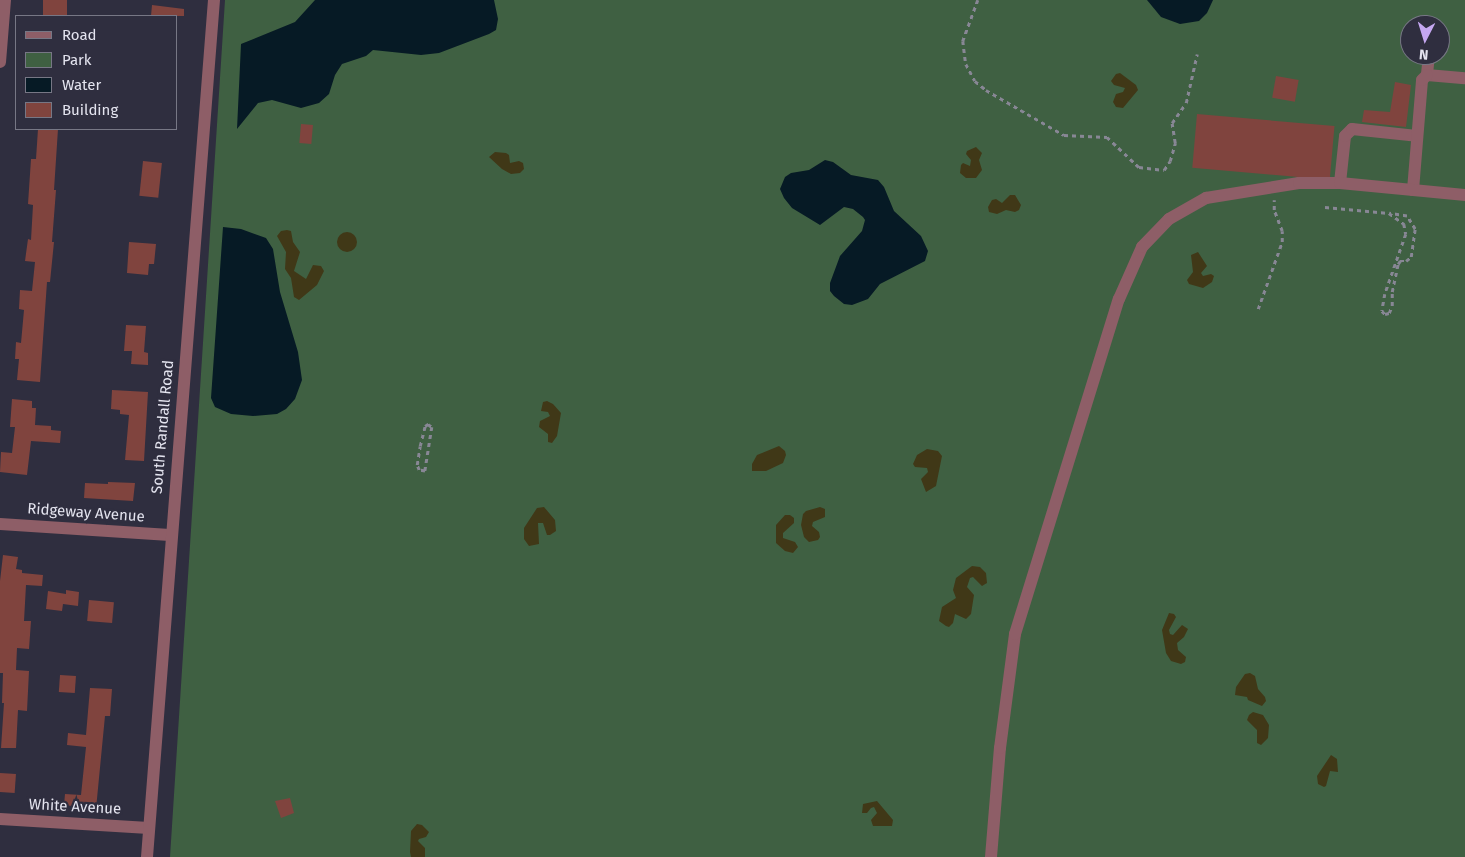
<!DOCTYPE html>
<style>
body{margin:0}
#map{position:relative;width:1465px;height:857px;overflow:hidden;background:#2f2e3f;font-family:"Fira Sans",sans-serif}
div>[style]{position:absolute}
.green>*{inset:0;background:#3f6042}
.sand>*{inset:0;background:#403817}
.round{border-radius:50%}
.water>*{inset:0;background:#061a25}
.building>*{inset:0;background:#80443e;transform-origin:0 0}
.path>*{height:2.5px;margin-top:-1.25px;transform-origin:0;background:repeating-linear-gradient(90deg,#888795 0 4px,transparent 0 8px)}
.minor>*{height:12px;margin:-6px;padding:0 6px;transform-origin:6px;border-radius:6px;background:#8e5e67}
span{translate:-50% -50%;white-space:nowrap;text-align:center;line-height:1.15;-webkit-text-stroke:4.5px #2f2e3f;paint-order:stroke}
.street-label{font-size:15px;color:#e4e4ef}
.legend{position:absolute;left:15px;top:15px;width:162px;height:115px;box-sizing:border-box;background:#2f2e3f;border:1px solid #777785;margin:0;padding:6px 9px;list-style:none;font-size:15px;color:#e4e4ef}
.legend li{display:flex;align-items:center;gap:10px;height:25px}
.legend b{width:25px;border:1px solid #777785}
.north{position:absolute;left:1400px;top:15px;width:50px;height:50px;box-sizing:border-box;background:#2f2e3f;border:1px solid #777785;border-radius:50%;rotate:185deg;font-size:14px;font-weight:700;line-height:20px;text-align:center;color:#e4e4ef}
.north::after{content:'';display:block;margin:auto;width:18px;height:22px;background:#c5a7f1;clip-path:polygon(50% 0,100% 100%,50% 72%,0 100%)}
</style>
<div id="map">
<div class="green">
<div style="clip-path:polygon(evenodd,225px 0,1465px 0,1465px 857px,170px 857px,225px 0,1410px 25px,1440px 25px,1440px 55px,1410px 55px,1410px 25px)"></div>
</div>
<div class="sand">
<div style="clip-path:polygon(1120px 73px,1136px 85px,1138px 90px,1123px 108px,1116px 107px,1113px 102px,1116px 94px,1123px 92px,1125px 88px,1114px 85px,1111px 81px,1116px 74px)"></div>
<div style="clip-path:polygon(976px 147px,982px 153px,979px 160px,982px 170px,976px 178px,966px 178px,960px 173px,961px 165px,963px 163px,970px 166px,971px 160px,966px 154px,967px 151px)"></div>
<div style="clip-path:polygon(495px 152px,506px 153px,509px 155px,510px 163px,519px 161px,523px 163px,524px 169px,520px 173px,511px 174px,502px 169px,489px 157px)"></div>
<div style="clip-path:polygon(1010px 195px,1015px 195px,1021px 205px,1019px 210px,1015px 212px,1006px 210px,997px 214px,989px 212px,988px 207px,992px 200px,996px 199px,1002px 203px)"></div>
<div style="clip-path:polygon(287px 230px,291px 231px,293px 242px,300px 252px,294px 271px,306px 279px,313px 265px,321px 266px,324px 271px,317px 285px,299px 300px,294px 297px,291px 278px,285px 269px,286px 252px,277px 236px,281px 231px)"></div>
<div class="round" style="left:337px;top:232px;width:20px;height:20px"></div>
<div style="clip-path:polygon(1198px 252px,1207px 266px,1201px 273px,1203px 276px,1211px 274px,1214px 276px,1212px 282px,1203px 288px,1189px 284px,1187px 280px,1193px 272px,1191px 255px)"></div>
<div style="clip-path:polygon(547px 401px,553px 404px,561px 413px,557px 436px,552px 443px,548px 442px,548px 434px,539px 427px,540px 421px,550px 416px,548px 412px,541px 411px,543px 402px)"></div>
<div style="clip-path:polygon(779px 446px,785px 451px,786px 455px,783px 463px,766px 471px,752px 471px,752px 464px,757px 455px)"></div>
<div style="clip-path:polygon(927px 449px,938px 451px,942px 456px,936px 486px,926px 492px,921px 479px,928px 472px,927px 468px,915px 467px,913px 464px,917px 455px)"></div>
<div style="clip-path:polygon(544px 507px,555px 520px,556px 531px,550px 535px,547px 535px,543px 523px,538px 523px,539px 544px,529px 546px,524px 539px,524px 528px,537px 508px)"></div>
<div style="clip-path:polygon(820px 507px,825px 509px,825px 517px,813px 522px,812px 526px,819px 532px,820px 537px,818px 540px,809px 542px,804px 537px,801px 525px,803px 514px,806px 511px)"></div>
<div style="clip-path:polygon(785px 515px,790px 515px,794px 518px,794px 523px,783px 533px,783px 538px,795px 542px,798px 547px,793px 553px,785px 551px,776px 543px,776px 525px)"></div>
<div style="clip-path:polygon(972px 566px,980px 567px,986px 573px,987px 583px,982px 586px,973px 577px,970px 578px,967px 587px,974px 595px,971px 614px,966px 619px,955px 614px,953px 623px,949px 627px,946px 626px,939px 621px,942px 607px,956px 598px,953px 590px,956px 578px)"></div>
<div style="clip-path:polygon(1169px 613px,1174px 614px,1176px 617px,1169px 630px,1170px 634px,1173px 635px,1182px 625px,1188px 629px,1184px 637px,1177px 643px,1178px 650px,1186px 657px,1185px 662px,1181px 664px,1171px 661px,1166px 653px,1162px 630px)"></div>
<div style="clip-path:polygon(1250px 673px,1255px 676px,1258px 689px,1265px 697px,1266px 701px,1262px 706px,1248px 700px,1247px 697px,1235px 695px,1236px 687px,1245px 674px)"></div>
<div style="clip-path:polygon(1253px 712px,1263px 715px,1269px 725px,1268px 738px,1261px 745px,1257px 743px,1257px 730px,1247px 720px,1249px 715px)"></div>
<div style="clip-path:polygon(1331px 755px,1337px 759px,1338px 772px,1330px 771px,1326px 786px,1324px 787px,1318px 784px,1317px 776px)"></div>
<div style="clip-path:polygon(877px 801px,893px 820px,892px 826px,873px 826px,871px 820px,877px 813px,874px 807px,871px 808px,867px 813px,862px 813px,863px 804px)"></div>
<div style="clip-path:polygon(417px 824px,422px 825px,429px 832px,426px 837px,419px 839px,418px 841px,425px 848px,425px 857px,411px 857px,410px 852px,411px 831px)"></div>
</div>
<div class="water">
<div style="clip-path:polygon(315px 0,494px 0,498px 19px,496px 30px,489px 34px,439px 53px,421px 55px,373px 50px,366px 56px,342px 64px,335px 75px,329px 94px,319px 103px,301px 108px,272px 100px,258px 103px,237px 129px,241px 44px,295px 22px)"></div>
<div style="clip-path:polygon(1147px 0,1213px 0,1207px 13px,1199px 21px,1180px 24px,1161px 17px)"></div>
<div style="clip-path:polygon(825px 160px,833px 162px,851px 175px,878px 180px,884px 187px,894px 211px,921px 236px,928px 251px,925px 261px,880px 284px,868px 299px,852px 305px,844px 304px,834px 296px,830px 291px,830px 283px,840px 256px,862px 231px,865px 220px,863px 217px,853px 209px,844px 207px,820px 225px,792px 208px,784px 198px,780px 189px,785px 177px,791px 173px,809px 170px)"></div>
<div style="clip-path:polygon(223px 227px,241px 229px,266px 238px,273px 249px,280px 292px,298px 352px,302px 380px,295px 399px,286px 409px,277px 414px,253px 416px,231px 414px,215px 407px,211px 398px)"></div>
</div>
<div class="building">
<div style="left:43px;top:0;width:24px;height:16px"></div>
<div style="clip-path:polygon(152px 5px,184px 9px,184px 16px,151px 16px)"></div>
<div style="left:1276px;top:76px;width:23px;height:22px;rotate:10deg"></div>
<div style="clip-path:polygon(1395px 82px,1411px 85px,1406px 127px,1362px 122px,1364px 110px,1390px 112px)"></div>
<div style="left:1197px;top:114px;width:138px;height:54px;rotate:5deg"></div>
<div style="left:301px;top:124px;width:12px;height:19px;rotate:5deg"></div>
<div style="clip-path:polygon(38px 129px,58px 129px,54px 190px,56px 190px,52px 242px,54px 242px,50px 282px,47px 282px,40px 382px,17px 380px,19px 359px,15px 359px,16px 342px,21px 343px,24px 310px,19px 309px,20px 290px,32px 291px,35px 262px,25px 261px,28px 239px,31px 240px,33px 205px,28px 204px,31px 159px,36px 159px)"></div>
<div style="left:143px;top:161px;width:19px;height:35px;rotate:6deg"></div>
<div style="clip-path:polygon(129px 242px,156px 244px,154px 264px,149px 264px,148px 275px,127px 273px)"></div>
<div style="clip-path:polygon(126px 325px,146px 326px,144px 352px,148px 353px,148px 365px,131px 364px,132px 351px,124px 351px)"></div>
<div style="clip-path:polygon(112px 390px,148px 392px,144px 461px,125px 460px,129px 415px,120px 414px,120px 410px,111px 409px)"></div>
<div style="clip-path:polygon(12px 399px,32px 401px,32px 408px,36px 408px,35px 425px,51px 426px,51px 430px,61px 431px,60px 443px,31px 441px,27px 475px,0 472px,1px 452px,12px 453px,15px 427px,10px 427px)"></div>
<div style="clip-path:polygon(108px 482px,135px 483px,133px 501px,84px 498px,85px 483px,108px 484px)"></div>
<div style="clip-path:polygon(3px 555px,18px 557px,16px 569px,22px 570px,22px 573px,43px 575px,42px 586px,26px 585px,24px 621px,31px 621px,29px 649px,17px 648px,16px 670px,29px 671px,27px 711px,18px 710px,16px 748px,1px 748px,4px 703px,2px 703px,3px 673px,0 673px,0 581px)"></div>
<div style="clip-path:polygon(66px 590px,79px 592px,78px 606px,63px 604px,62px 611px,46px 609px,48px 591px,66px 594px)"></div>
<div style="left:89px;top:600px;width:25px;height:21px;rotate:5deg"></div>
<div style="left:60px;top:675px;width:16px;height:17px;rotate:4deg"></div>
<div style="clip-path:polygon(90px 688px,112px 689px,110px 716px,105px 716px,96px 809px,64px 805px,65px 794px,81px 795px,86px 747px,67px 745px,68px 733px,86px 735px)"></div>
<div style="left:0;top:773px;width:16px;height:19px;rotate:4deg"></div>
<div style="clip-path:polygon(290px 798px,294px 813px,281px 818px,275px 801px)"></div>
</div>
<div class="path">
<div style="left:978px;top:0;width:44px;rotate:110.1deg"></div>
<div style="left:963px;top:41px;width:23px;rotate:83deg"></div>
<div style="left:966px;top:64px;width:19px;rotate:62deg"></div>
<div style="left:975px;top:81px;width:14px;rotate:39deg"></div>
<div style="left:986px;top:90px;width:90px;rotate:30deg"></div>
<div style="left:1064px;top:135px;width:43px;rotate:2.7deg"></div>
<div style="left:1107px;top:137px;width:44px;rotate:43.2deg"></div>
<div style="left:1139px;top:167px;width:25px;rotate:7deg"></div>
<div style="left:1164px;top:170px;width:11px;rotate:-56deg"></div>
<div style="left:1170px;top:161px;width:19px;rotate:-74deg"></div>
<div style="left:1175px;top:143px;width:20px;rotate:-99deg"></div>
<div style="left:1172px;top:123px;width:24px;rotate:-55deg"></div>
<div style="left:1186px;top:103px;width:50px;rotate:-77.3deg"></div>
<div style="left:1325px;top:207px;width:64px;rotate:5.4deg"></div>
<div style="left:1389px;top:213px;width:19px;rotate:36deg"></div>
<div style="left:1404px;top:224px;width:10px;rotate:79deg"></div>
<div style="left:1406px;top:234px;width:64px;rotate:109.3deg"></div>
<div style="left:1385px;top:294px;width:17px;rotate:100deg"></div>
<div style="left:1382px;top:311px;width:4px;rotate:45deg"></div>
<div style="left:1385px;top:314px;width:4px;rotate:-14deg"></div>
<div style="left:1389px;top:313px;width:8px;rotate:-67deg"></div>
<div style="left:1392px;top:306px;width:14px;rotate:-90deg"></div>
<div style="left:1392px;top:292px;width:29px;rotate:-78deg"></div>
<div style="left:1398px;top:264px;width:4px;rotate:-56deg"></div>
<div style="left:1400px;top:261px;width:6px"></div>
<div style="left:1406px;top:261px;width:6px;rotate:-39deg"></div>
<div style="left:1411px;top:257px;width:28px;rotate:-82deg"></div>
<div style="left:1415px;top:229px;width:15px;rotate:-122deg"></div>
<div style="left:1407px;top:216px;width:18px;rotate:-171deg"></div>
<div style="left:1258px;top:309px;width:71px;rotate:-70.3deg"></div>
<div style="left:1282px;top:242px;width:11px;rotate:-90deg"></div>
<div style="left:1282px;top:231px;width:22px;rotate:-111deg"></div>
<div style="left:1274px;top:210px;width:10px;rotate:-90deg"></div>
<div style="left:428px;top:424px;width:5px;rotate:37deg"></div>
<div style="left:432px;top:427px;width:45px;rotate:99deg"></div>
<div style="left:425px;top:471px;width:6px;rotate:-171deg"></div>
<div style="left:419px;top:470px;width:5px;rotate:-112deg"></div>
<div style="left:417px;top:465px;width:19px;rotate:-81deg"></div>
<div style="left:420px;top:446px;width:21px;rotate:-76deg"></div>
<div style="left:425px;top:426px;width:4px;rotate:-34deg"></div>
</div>
<div class="minor">
<div style="left:1429px;top:55px;width:20px;rotate:96deg"></div>
<div style="left:1427px;top:75px;width:38px;rotate:5deg"></div>
<div style="left:0;top:62px;width:62px;rotate:-85.4deg"></div>
<div style="left:1340px;top:183px;width:47px;rotate:-83.9deg"></div>
<div style="left:1345px;top:136px;width:10px;rotate:-45deg"></div>
<div style="left:1352px;top:129px;width:65px;rotate:6.1deg"></div>
<div style="left:1413px;top:190px;width:110px;rotate:-85.3deg"></div>
<div style="left:1422px;top:80px;width:7px;rotate:-45deg"></div>
<div style="left:0;top:524px;width:170px;rotate:3.7deg"></div>
<div style="left:0;top:819px;width:149px;rotate:3.5deg"></div>
<div style="left:147px;top:857px;width:860px;rotate:-85.53deg"></div>
<div style="left:991px;top:857px;width:109px;rotate:-85.3deg"></div>
<div style="left:1000px;top:748px;width:115px;rotate:-82.5deg"></div>
<div style="left:1015px;top:634px;width:351px;rotate:-72.8deg"></div>
<div style="left:1119px;top:299px;width:57px;rotate:-66.1deg"></div>
<div style="left:1142px;top:247px;width:39px;rotate:-46deg"></div>
<div style="left:1169px;top:219px;width:43px;rotate:-29.6deg"></div>
<div style="left:1206px;top:198px;width:94px;rotate:-9.2deg"></div>
<div style="left:1299px;top:183px;width:41px"></div>
<div style="left:1340px;top:183px;width:126px;rotate:5.5deg"></div>
</div>
<div class="street-label">
<span style="left:163px;top:427px;rotate:-85deg">South Randall Road</span>
<span style="left:86px;top:513px;rotate:4deg">Ridgeway Avenue</span>
<span style="left:75px;top:807px;rotate:3deg">White Avenue</span>
</div>
<ul class="legend">
<li><b style="height:6px;background:#8e5e67"></b>Road</li>
<li><b style="height:14px;background:#3f6042"></b>Park</li>
<li><b style="height:14px;background:#061a25"></b>Water</li>
<li><b style="height:14px;background:#80443e"></b>Building</li>
</ul>
<div class="north">N</div>
</div>
